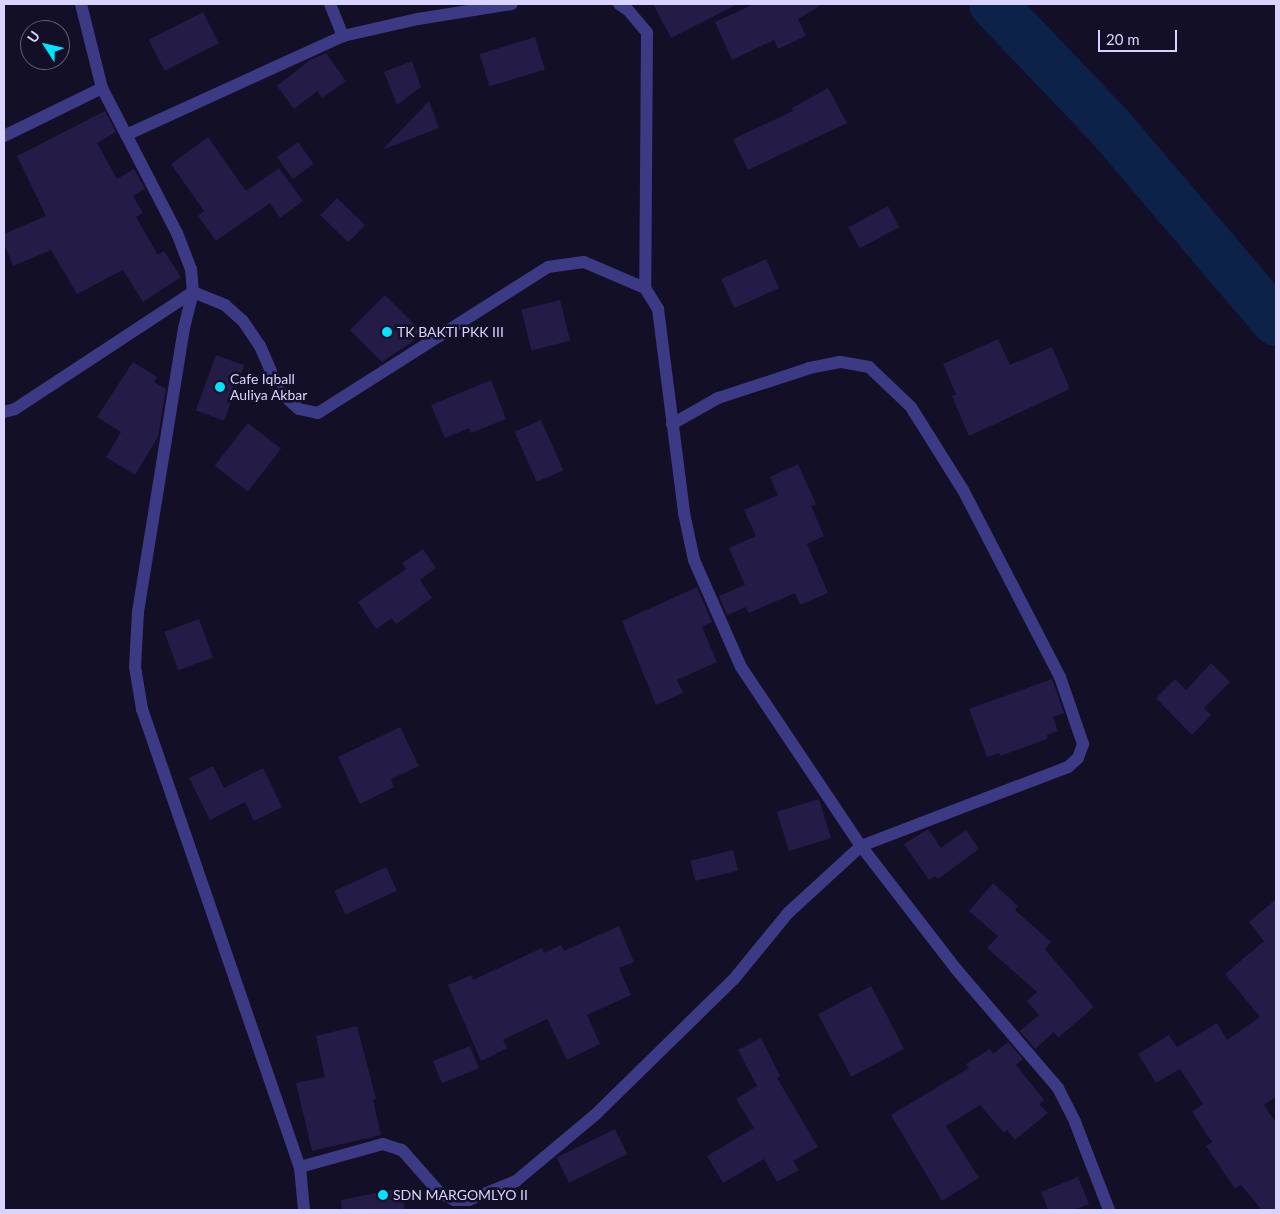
<!DOCTYPE html>
<style>
body{margin:0}
#map{position:relative;width:1280px;height:1214px;overflow:hidden;background:#130f26;font-family:Lato,sans-serif}
div>[style]{position:absolute}
.river>*{height:48px;margin:-24px;padding:0 24px;transform-origin:24px;border-radius:24px;background:#0c2248}
.building>*{inset:0;background:#241b47;transform-origin:0 0}
.minor>*{height:12px;margin:-6px;padding:0 6px;transform-origin:6px;border-radius:6px;background:#3d3a85}
.dots>*{width:14px;height:14px;translate:-50% -50%;box-sizing:border-box;border:2px solid #130f26;border-radius:50%}
span{translate:-50% -50%;white-space:nowrap;text-align:center;line-height:1.15;-webkit-text-stroke:5px #130f26;paint-order:stroke}
.poi-label{font-size:14px;color:#d9d4ff}
.left{translate:0 -50%;text-align:left}
.frame{position:absolute;inset:0;border:5px solid #d9d4ff;pointer-events:none}
.north{position:absolute;left:20px;top:20px;width:50px;height:50px;box-sizing:border-box;background:#130f26;border:1px solid #625e7d;border-radius:50%;rotate:305deg;font-size:14px;font-weight:700;line-height:20px;text-align:center;color:#d9d4ff}
.north::after{content:'';display:block;margin:auto;width:18px;height:22px;background:#00e5ff;clip-path:polygon(50% 0,100% 100%,50% 72%,0 100%)}
.scale{position:absolute;left:1098px;top:30px;width:79px;height:22px;box-sizing:border-box;border:2px solid #d9d4ff;border-top:0;padding-left:6px;font-size:15px;line-height:18px;white-space:nowrap;color:#d9d4ff;-webkit-text-stroke:4px #130f26;paint-order:stroke}
</style>
<div id="map">
<div class="river">
<div style="left:993px;top:4px;width:170px;rotate:46.4deg"></div>
<div style="left:1110px;top:127px;width:256px;rotate:49.6deg"></div>
</div>
<div class="building">
<div style="clip-path:polygon(653px 4px,738px 4px,671px 38px)"></div>
<div style="clip-path:polygon(754px 4px,823px 4px,798px 19px,806px 36px,778px 49px,774px 40px,732px 60px,715px 22px)"></div>
<div style="left:203px;top:12px;width:35px;height:61px;rotate:63deg"></div>
<div style="left:535px;top:37px;width:34px;height:58px;rotate:73deg"></div>
<div style="clip-path:polygon(326px 53px,346px 81px,322px 98px,317px 91px,294px 109px,277px 86px,310px 60px)"></div>
<div style="clip-path:polygon(412px 61px,421px 87px,397px 105px,384px 72px)"></div>
<div style="clip-path:polygon(828px 88px,847px 123px,748px 170px,733px 139px,793px 111px,792px 108px)"></div>
<div style="clip-path:polygon(429px 101px,439px 128px,382px 150px)"></div>
<div style="clip-path:polygon(105px 111px,116px 132px,97px 143px,117px 179px,134px 169px,145px 189px,133px 196px,143px 213px,136px 217px,158px 255px,164px 251px,181px 277px,143px 302px,123px 270px,77px 294px,51px 250px,13px 266px,4px 243px,4px 234px,46px 216px,17px 156px)"></div>
<div style="clip-path:polygon(208px 137px,246px 191px,279px 168px,303px 201px,280px 218px,270px 203px,216px 241px,198px 216px,204px 211px,171px 164px)"></div>
<div style="left:298px;top:142px;width:27px;height:26px;rotate:54deg"></div>
<div style="left:337px;top:198px;width:39px;height:24px;rotate:44deg"></div>
<div style="left:888px;top:206px;width:24px;height:45px;rotate:62deg"></div>
<div style="left:766px;top:259px;width:32px;height:49px;rotate:66deg"></div>
<div style="clip-path:polygon(385px 295px,424px 334px,382px 362px,350px 330px)"></div>
<div style="left:560px;top:300px;width:42px;height:40px;rotate:76deg"></div>
<div style="clip-path:polygon(998px 339px,1010px 365px,1052px 347px,1070px 389px,969px 436px,952px 396px,956px 394px,943px 364px)"></div>
<div style="left:216px;top:355px;width:30px;height:59px;rotate:20deg"></div>
<div style="clip-path:polygon(133px 362px,157px 377px,154px 382px,166px 389px,158px 437px,135px 475px,106px 457px,121px 432px,97px 417px)"></div>
<div style="clip-path:polygon(491px 380px,506px 419px,471px 433px,469px 428px,445px 438px,431px 405px)"></div>
<div style="left:541px;top:420px;width:55px;height:29px;rotate:66deg"></div>
<div style="left:248px;top:423px;width:42px;height:54px;rotate:38deg"></div>
<div style="clip-path:polygon(798px 464px,816px 504px,811px 506px,824px 536px,807px 544px,828px 593px,800px 605px,795px 593px,749px 613px,746px 607px,727px 615px,719px 596px,745px 585px,729px 548px,756px 536px,744px 510px,778px 495px,770px 477px)"></div>
<div style="clip-path:polygon(423px 549px,436px 568px,420px 580px,432px 598px,396px 624px,392px 618px,376px 629px,358px 602px,406px 569px,402px 563px)"></div>
<div style="clip-path:polygon(697px 587px,712px 622px,702px 627px,717px 662px,677px 680px,683px 693px,656px 705px,622px 621px)"></div>
<div style="left:199px;top:619px;width:41px;height:37px;rotate:70deg"></div>
<div style="clip-path:polygon(1211px 663px,1230px 682px,1204px 708px,1211px 715px,1192px 735px,1156px 698px,1175px 679px,1186px 690px)"></div>
<div style="clip-path:polygon(1052px 679px,1064px 713px,1053px 717px,1058px 731px,1047px 735px,1047px 739px,1000px 756px,999px 753px,987px 757px,969px 709px)"></div>
<div style="clip-path:polygon(400px 727px,419px 766px,391px 779px,394px 787px,360px 804px,338px 757px)"></div>
<div style="clip-path:polygon(213px 766px,224px 788px,263px 768px,282px 807px,254px 821px,245px 802px,210px 820px,189px 778px)"></div>
<div style="left:819px;top:799px;width:41px;height:44px;rotate:73deg"></div>
<div style="clip-path:polygon(928px 829px,941px 848px,966px 830px,979px 849px,938px 879px,935px 876px,929px 880px,904px 844px)"></div>
<div style="left:733px;top:850px;width:21px;height:44px;rotate:76deg"></div>
<div style="left:386px;top:867px;width:26px;height:57px;rotate:65deg"></div>
<div style="clip-path:polygon(993px 883px,1018px 906px,1015px 910px,1051px 942px,1045px 949px,1094px 1007px,1058px 1038px,1054px 1032px,1035px 1049px,1020px 1031px,1039px 1015px,1027px 1001px,1037px 992px,987px 948px,998px 936px,969px 911px)"></div>
<div style="clip-path:polygon(1276px 899px,1276px 1097px,1264px 1105px,1276px 1123px,1276px 1210px,1262px 1210px,1241px 1185px,1235px 1189px,1206px 1146px,1212px 1142px,1192px 1112px,1203px 1104px,1180px 1069px,1156px 1083px,1138px 1054px,1169px 1035px,1177px 1047px,1217px 1023px,1227px 1040px,1260px 1017px,1225px 974px,1264px 941px,1249px 922px)"></div>
<div style="clip-path:polygon(619px 926px,634px 962px,619px 968px,631px 995px,587px 1015px,600px 1044px,567px 1060px,547px 1019px,503px 1040px,507px 1048px,481px 1061px,448px 985px,471px 975px,473px 980px,542px 948px,544px 953px,561px 945px,564px 951px)"></div>
<div style="left:871px;top:986px;width:71px;height:60px;rotate:62deg"></div>
<div style="clip-path:polygon(357px 1026px,376px 1099px,373px 1100px,381px 1135px,312px 1151px,296px 1083px,325px 1077px,316px 1036px)"></div>
<div style="clip-path:polygon(761px 1038px,780px 1076px,777px 1078px,818px 1147px,793px 1161px,799px 1170px,777px 1182px,764px 1159px,723px 1183px,707px 1156px,754px 1128px,736px 1099px,757px 1086px,738px 1050px)"></div>
<div style="clip-path:polygon(1008px 1042px,1023px 1059px,1016px 1065px,1044px 1100px,1039px 1104px,1048px 1113px,1015px 1140px,1007px 1130px,1004px 1133px,980px 1105px,946px 1126px,979px 1178px,942px 1201px,891px 1115px,969px 1068px,966px 1064px,990px 1049px,993px 1054px)"></div>
<div style="left:470px;top:1046px;width:24px;height:40px;rotate:68deg"></div>
<div style="left:615px;top:1129px;width:28px;height:65px;rotate:64deg"></div>
<div style="clip-path:polygon(1078px 1177px,1089px 1204px,1074px 1210px,1048px 1210px,1041px 1192px)"></div>
<div style="clip-path:polygon(401px 1188px,405px 1210px,342px 1210px,341px 1200px)"></div>
</div>
<div class="minor">
<div style="left:81px;top:4px;width:87px;rotate:76deg"></div>
<div style="left:102px;top:88px;width:163px;rotate:62.7deg"></div>
<div style="left:177px;top:233px;width:39px;rotate:69deg"></div>
<div style="left:191px;top:269px;width:23px;rotate:85deg"></div>
<div style="left:193px;top:292px;width:37px;rotate:104deg"></div>
<div style="left:184px;top:328px;width:288px;rotate:99.2deg"></div>
<div style="left:138px;top:612px;width:55px;rotate:93.1deg"></div>
<div style="left:135px;top:667px;width:43px;rotate:80.5deg"></div>
<div style="left:142px;top:709px;width:484px;rotate:71deg"></div>
<div style="left:300px;top:1167px;width:43px;rotate:84.7deg"></div>
<div style="left:330px;top:4px;width:35px;rotate:68deg"></div>
<div style="left:619px;top:4px;width:11px;rotate:34deg"></div>
<div style="left:628px;top:10px;width:30px;rotate:50deg"></div>
<div style="left:647px;top:33px;width:255px;rotate:90.4deg"></div>
<div style="left:126px;top:135px;width:239px;rotate:-24.5deg"></div>
<div style="left:343px;top:36px;width:77px;rotate:-12.8deg"></div>
<div style="left:418px;top:19px;width:95px;rotate:-9.1deg"></div>
<div style="left:4px;top:136px;width:109px;rotate:-26.1deg"></div>
<div style="left:4px;top:412px;width:11px;rotate:-15deg"></div>
<div style="left:15px;top:409px;width:213px;rotate:-33.3deg"></div>
<div style="left:193px;top:292px;width:35px;rotate:22deg"></div>
<div style="left:225px;top:305px;width:24px;rotate:42deg"></div>
<div style="left:243px;top:321px;width:30px;rotate:56deg"></div>
<div style="left:260px;top:346px;width:50px;rotate:66.5deg"></div>
<div style="left:280px;top:392px;width:25px;rotate:42deg"></div>
<div style="left:299px;top:409px;width:19px;rotate:12deg"></div>
<div style="left:318px;top:413px;width:272px;rotate:-32.4deg"></div>
<div style="left:548px;top:267px;width:36px;rotate:-8deg"></div>
<div style="left:584px;top:262px;width:66px;rotate:23.1deg"></div>
<div style="left:645px;top:288px;width:25px;rotate:58deg"></div>
<div style="left:658px;top:309px;width:206px;rotate:82.7deg"></div>
<div style="left:684px;top:513px;width:48px;rotate:78deg"></div>
<div style="left:694px;top:560px;width:117px;rotate:66.3deg"></div>
<div style="left:741px;top:667px;width:216px;rotate:56.2deg"></div>
<div style="left:861px;top:846px;width:155px;rotate:52.3deg"></div>
<div style="left:956px;top:969px;width:157px;rotate:49.4deg"></div>
<div style="left:1058px;top:1088px;width:38px;rotate:63deg"></div>
<div style="left:1075px;top:1122px;width:94px;rotate:68.9deg"></div>
<div style="left:300px;top:1167px;width:86px;rotate:-15.5deg"></div>
<div style="left:383px;top:1144px;width:20px;rotate:18deg"></div>
<div style="left:402px;top:1150px;width:56px;rotate:48.6deg"></div>
<div style="left:439px;top:1192px;width:17px;rotate:28deg"></div>
<div style="left:454px;top:1200px;width:15px"></div>
<div style="left:469px;top:1200px;width:51px;rotate:-22deg"></div>
<div style="left:516px;top:1181px;width:103px;rotate:-39.9deg"></div>
<div style="left:595px;top:1115px;width:194px;rotate:-44.4deg"></div>
<div style="left:734px;top:979px;width:85px;rotate:-50.7deg"></div>
<div style="left:788px;top:913px;width:99px;rotate:-42.5deg"></div>
<div style="left:861px;top:846px;width:222px;rotate:-20.9deg"></div>
<div style="left:1068px;top:767px;width:13px;rotate:-42deg"></div>
<div style="left:1078px;top:758px;width:15px;rotate:-70deg"></div>
<div style="left:1083px;top:744px;width:71px;rotate:-108.9deg"></div>
<div style="left:1060px;top:677px;width:211px;rotate:-117.4deg"></div>
<div style="left:963px;top:490px;width:98px;rotate:-122.1deg"></div>
<div style="left:911px;top:407px;width:58px;rotate:-136.4deg"></div>
<div style="left:869px;top:367px;width:29px;rotate:-170deg"></div>
<div style="left:840px;top:362px;width:31px;rotate:169deg"></div>
<div style="left:810px;top:368px;width:97px;rotate:161.9deg"></div>
<div style="left:718px;top:398px;width:53px;rotate:150.5deg"></div>
</div>
<div class="dots">
<div style="left:387px;top:332px;background:#00e5ff"></div>
<div style="left:220px;top:387px;background:#00e5ff"></div>
<div style="left:383px;top:1195px;background:#00e5ff"></div>
</div>
<div class="poi-label">
<span class="left" style="left:397px;top:332px">TK BAKTI PKK III</span>
<span class="left" style="left:230px;top:387px">Cafe Iqball<br>Auliya Akbar</span>
<span class="left" style="left:393px;top:1195px">SDN MARGOMLYO II</span>
</div>
<div class="frame"></div>
<div class="north">U</div>
<div class="scale">20 m</div>
</div>
